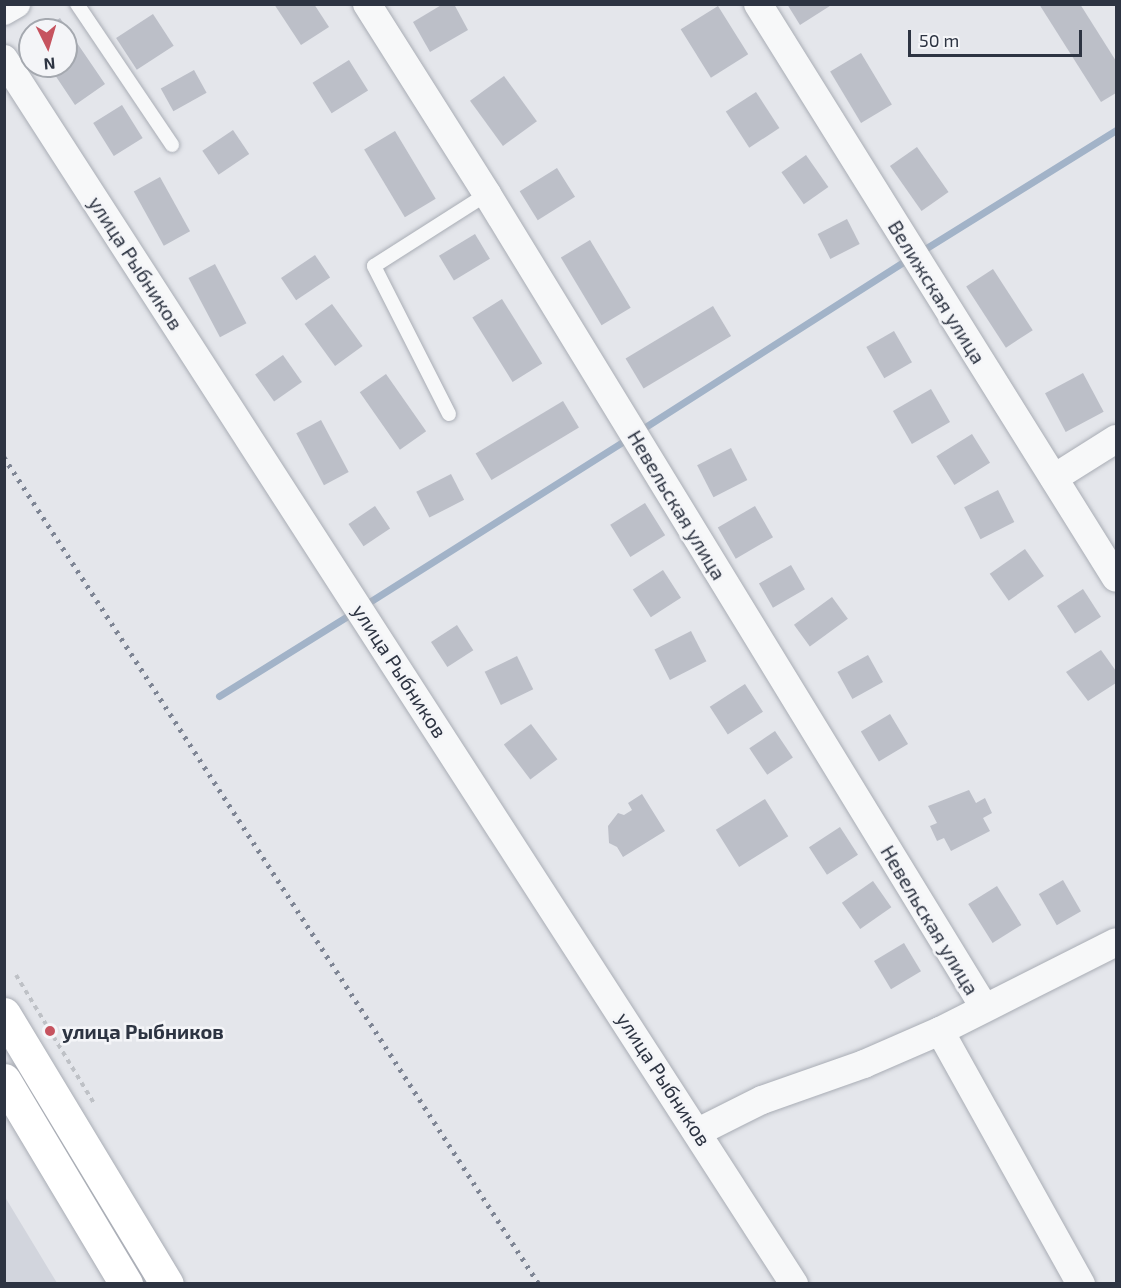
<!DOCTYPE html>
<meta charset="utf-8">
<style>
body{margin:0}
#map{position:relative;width:1121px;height:1288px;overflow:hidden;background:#e4e6eb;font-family:"Exo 2",sans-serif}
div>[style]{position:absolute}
.built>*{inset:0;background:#d2d5dd}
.stream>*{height:7px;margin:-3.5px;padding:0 3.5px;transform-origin:3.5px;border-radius:3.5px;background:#a2b3c8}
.building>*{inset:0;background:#bcbfc8;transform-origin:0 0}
.path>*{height:4px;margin-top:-2px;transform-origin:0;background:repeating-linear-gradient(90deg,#bec1c6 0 4.5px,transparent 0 9px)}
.roads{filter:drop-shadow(0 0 2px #a9adb5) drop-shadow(0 0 2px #a9adb5)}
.lane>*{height:14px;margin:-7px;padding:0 7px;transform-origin:7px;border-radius:7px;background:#f7f8f9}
.street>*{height:28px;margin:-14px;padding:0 14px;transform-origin:14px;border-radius:14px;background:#f7f8f9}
.primary>*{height:33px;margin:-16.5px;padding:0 16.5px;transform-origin:16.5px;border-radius:16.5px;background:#fff}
.rail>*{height:4.5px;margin-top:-2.25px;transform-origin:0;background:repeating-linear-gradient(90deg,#7e8594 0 3px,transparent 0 9px)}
.dots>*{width:16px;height:16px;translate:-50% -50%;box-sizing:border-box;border:3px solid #f4f5f8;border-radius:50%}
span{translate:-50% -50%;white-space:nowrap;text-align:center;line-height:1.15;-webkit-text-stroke:5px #f4f5f8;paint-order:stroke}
.street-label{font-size:20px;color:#2d3442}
.poi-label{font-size:20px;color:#2d3442;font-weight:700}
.left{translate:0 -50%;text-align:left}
.frame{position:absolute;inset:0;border:6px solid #2d3442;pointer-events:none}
.north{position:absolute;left:18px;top:18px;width:60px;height:60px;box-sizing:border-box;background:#f4f5f8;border:2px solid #a4a8af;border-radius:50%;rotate:175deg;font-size:16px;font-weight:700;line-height:24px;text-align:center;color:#2d3442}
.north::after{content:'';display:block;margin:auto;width:21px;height:27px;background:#c6535f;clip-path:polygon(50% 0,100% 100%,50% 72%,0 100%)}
.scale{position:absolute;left:908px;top:30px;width:174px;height:27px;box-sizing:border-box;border:3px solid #2d3442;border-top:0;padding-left:8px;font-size:18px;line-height:21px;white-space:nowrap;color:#2d3442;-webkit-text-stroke:4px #f4f5f8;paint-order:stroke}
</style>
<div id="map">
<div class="built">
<div style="clip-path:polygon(5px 1197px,57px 1283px,5px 1283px)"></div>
</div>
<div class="stream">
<div style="left:920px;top:252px;width:231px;rotate:-31.9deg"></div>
<div style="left:639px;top:431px;width:322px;rotate:-32.6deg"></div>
<div style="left:363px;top:606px;width:316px;rotate:-32.3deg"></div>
<div style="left:219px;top:696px;width:159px;rotate:-31.9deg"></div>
</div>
<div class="building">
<div style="clip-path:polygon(274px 4px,314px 4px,329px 27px,301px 45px)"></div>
<div style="clip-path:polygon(443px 4px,454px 4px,468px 30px,430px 52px,413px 22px)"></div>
<div style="clip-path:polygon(787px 4px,833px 4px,800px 25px)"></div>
<div style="clip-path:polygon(1039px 4px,1080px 4px,1116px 61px,1116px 93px,1101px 102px)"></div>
<div style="left:718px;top:6px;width:57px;height:44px;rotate:58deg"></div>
<div style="left:153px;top:14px;width:38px;height:44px;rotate:57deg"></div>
<div style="clip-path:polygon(60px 18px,105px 84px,75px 105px,49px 66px,66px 66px,66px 30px,43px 30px)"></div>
<div style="left:861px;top:53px;width:60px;height:36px;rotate:59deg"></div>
<div style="left:349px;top:60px;width:36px;height:43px;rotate:58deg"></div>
<div style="left:194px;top:70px;width:26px;height:38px;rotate:61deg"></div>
<div style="left:504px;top:76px;width:56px;height:42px;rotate:54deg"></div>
<div style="left:756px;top:92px;width:43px;height:36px;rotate:57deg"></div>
<div style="left:122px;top:105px;width:39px;height:34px;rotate:58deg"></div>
<div style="left:233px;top:130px;width:29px;height:37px;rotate:56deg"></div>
<div style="left:395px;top:131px;width:79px;height:36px;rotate:59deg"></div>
<div style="left:917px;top:147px;width:55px;height:33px;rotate:55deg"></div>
<div style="left:806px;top:155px;width:39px;height:30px;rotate:55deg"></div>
<div style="left:557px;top:168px;width:34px;height:44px;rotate:58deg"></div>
<div style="left:160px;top:177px;width:62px;height:30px;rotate:61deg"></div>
<div style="left:847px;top:219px;width:28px;height:33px;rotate:63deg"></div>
<div style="left:475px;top:234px;width:29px;height:42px;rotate:59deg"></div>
<div style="left:590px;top:240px;width:79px;height:34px;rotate:59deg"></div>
<div style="left:315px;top:255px;width:27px;height:41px;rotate:56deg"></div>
<div style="left:215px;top:264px;width:67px;height:30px;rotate:62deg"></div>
<div style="left:993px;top:269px;width:73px;height:32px;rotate:57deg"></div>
<div style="left:502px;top:299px;width:76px;height:35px;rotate:58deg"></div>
<div style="left:332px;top:304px;width:52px;height:34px;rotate:54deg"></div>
<div style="left:713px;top:306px;width:35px;height:102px;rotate:59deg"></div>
<div style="left:894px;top:331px;width:36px;height:32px;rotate:60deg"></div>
<div style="left:283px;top:355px;width:33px;height:34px;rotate:55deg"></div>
<div style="left:1083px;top:373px;width:44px;height:43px;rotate:62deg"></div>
<div style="left:386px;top:374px;width:70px;height:32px;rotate:55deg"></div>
<div style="left:931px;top:389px;width:38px;height:44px;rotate:60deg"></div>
<div style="left:563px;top:401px;width:31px;height:102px;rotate:59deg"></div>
<div style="left:321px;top:420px;width:59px;height:28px;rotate:62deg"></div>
<div style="left:972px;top:434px;width:34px;height:42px;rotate:58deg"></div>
<div style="left:731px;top:448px;width:36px;height:38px;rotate:63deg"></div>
<div style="left:451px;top:474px;width:29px;height:39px;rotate:63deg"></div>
<div style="left:998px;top:490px;width:36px;height:38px;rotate:63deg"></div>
<div style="left:645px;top:503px;width:38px;height:41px;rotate:58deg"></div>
<div style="left:375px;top:506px;width:27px;height:32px;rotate:56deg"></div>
<div style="left:755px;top:506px;width:36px;height:43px;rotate:60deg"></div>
<div style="left:1025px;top:549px;width:33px;height:43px;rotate:55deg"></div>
<div style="left:791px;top:565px;width:28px;height:37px;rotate:60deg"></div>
<div style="left:663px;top:570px;width:33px;height:36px;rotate:57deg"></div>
<div style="left:1083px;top:589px;width:33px;height:31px;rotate:57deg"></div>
<div style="left:832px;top:597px;width:27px;height:47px;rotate:54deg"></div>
<div style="left:457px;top:625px;width:30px;height:31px;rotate:57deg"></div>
<div style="left:691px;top:631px;width:34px;height:41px;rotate:63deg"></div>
<div style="clip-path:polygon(1101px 650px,1116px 671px,1116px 683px,1088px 701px,1066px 672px)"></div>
<div style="left:868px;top:655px;width:31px;height:35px;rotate:61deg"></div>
<div style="left:517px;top:656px;width:37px;height:36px;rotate:64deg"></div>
<div style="left:745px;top:684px;width:33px;height:42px;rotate:57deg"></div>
<div style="left:890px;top:714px;width:35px;height:34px;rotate:59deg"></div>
<div style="left:531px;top:724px;width:44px;height:34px;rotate:53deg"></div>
<div style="left:775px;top:731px;width:32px;height:31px;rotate:56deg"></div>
<div style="clip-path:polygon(969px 790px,976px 803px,985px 798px,992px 813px,983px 818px,990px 831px,951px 851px,944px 838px,937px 841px,930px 826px,937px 823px,928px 806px)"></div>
<div style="clip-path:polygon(642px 794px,665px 831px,623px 857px,617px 847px,609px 843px,608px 826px,618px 813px,624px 815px,632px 810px,628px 803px)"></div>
<div style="left:765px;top:799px;width:44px;height:58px;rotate:58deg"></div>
<div style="left:840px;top:827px;width:33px;height:37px;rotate:57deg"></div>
<div style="left:1063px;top:880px;width:36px;height:28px;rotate:60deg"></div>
<div style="left:873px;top:881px;width:32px;height:38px;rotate:55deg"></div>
<div style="left:997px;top:886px;width:46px;height:34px;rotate:58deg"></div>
<div style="left:904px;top:943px;width:33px;height:35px;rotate:59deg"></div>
</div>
<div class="path">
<div style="left:16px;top:975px;width:152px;rotate:58.7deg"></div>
</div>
<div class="roads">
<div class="lane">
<div style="left:77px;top:4px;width:170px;rotate:56deg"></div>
<div style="left:449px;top:414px;width:166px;rotate:-116.9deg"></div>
<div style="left:374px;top:266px;width:134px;rotate:-32.5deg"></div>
</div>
<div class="street">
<div style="left:367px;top:4px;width:225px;rotate:57.7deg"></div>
<div style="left:487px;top:194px;width:953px;rotate:58.56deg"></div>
<div style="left:758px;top:4px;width:676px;rotate:58.05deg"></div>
<div style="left:4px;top:11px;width:14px;rotate:-30deg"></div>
<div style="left:4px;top:59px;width:1458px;rotate:57.18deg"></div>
<div style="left:1054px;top:478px;width:73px;rotate:-32.2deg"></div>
<div style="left:940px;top:1031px;width:290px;rotate:60.9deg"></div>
<div style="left:698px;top:1132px;width:72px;rotate:-26.6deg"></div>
<div style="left:762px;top:1100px;width:108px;rotate:-19.4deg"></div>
<div style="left:864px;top:1064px;width:83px;rotate:-23.5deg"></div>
<div style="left:940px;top:1031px;width:197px;rotate:-26.8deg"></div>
</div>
<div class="primary">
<div style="left:4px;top:1014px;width:315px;rotate:58.9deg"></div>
<div style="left:4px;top:1080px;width:238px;rotate:59.1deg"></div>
</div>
</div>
<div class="rail">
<div style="left:4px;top:457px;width:985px;rotate:57.1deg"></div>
</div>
<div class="dots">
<div style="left:50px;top:1031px;background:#c6535f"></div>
</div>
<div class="street-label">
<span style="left:136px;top:263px;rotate:57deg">улица Рыбников</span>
<span style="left:937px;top:292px;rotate:58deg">Велижская улица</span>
<span style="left:677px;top:505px;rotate:59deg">Невельская улица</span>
<span style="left:400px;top:671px;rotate:57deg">улица Рыбников</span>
<span style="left:930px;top:920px;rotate:59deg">Невельская улица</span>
<span style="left:664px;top:1079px;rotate:57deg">улица Рыбников</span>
</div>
<div class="poi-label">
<span class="left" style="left:62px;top:1031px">улица Рыбников</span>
</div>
<div class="frame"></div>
<div class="north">N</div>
<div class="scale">50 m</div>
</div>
